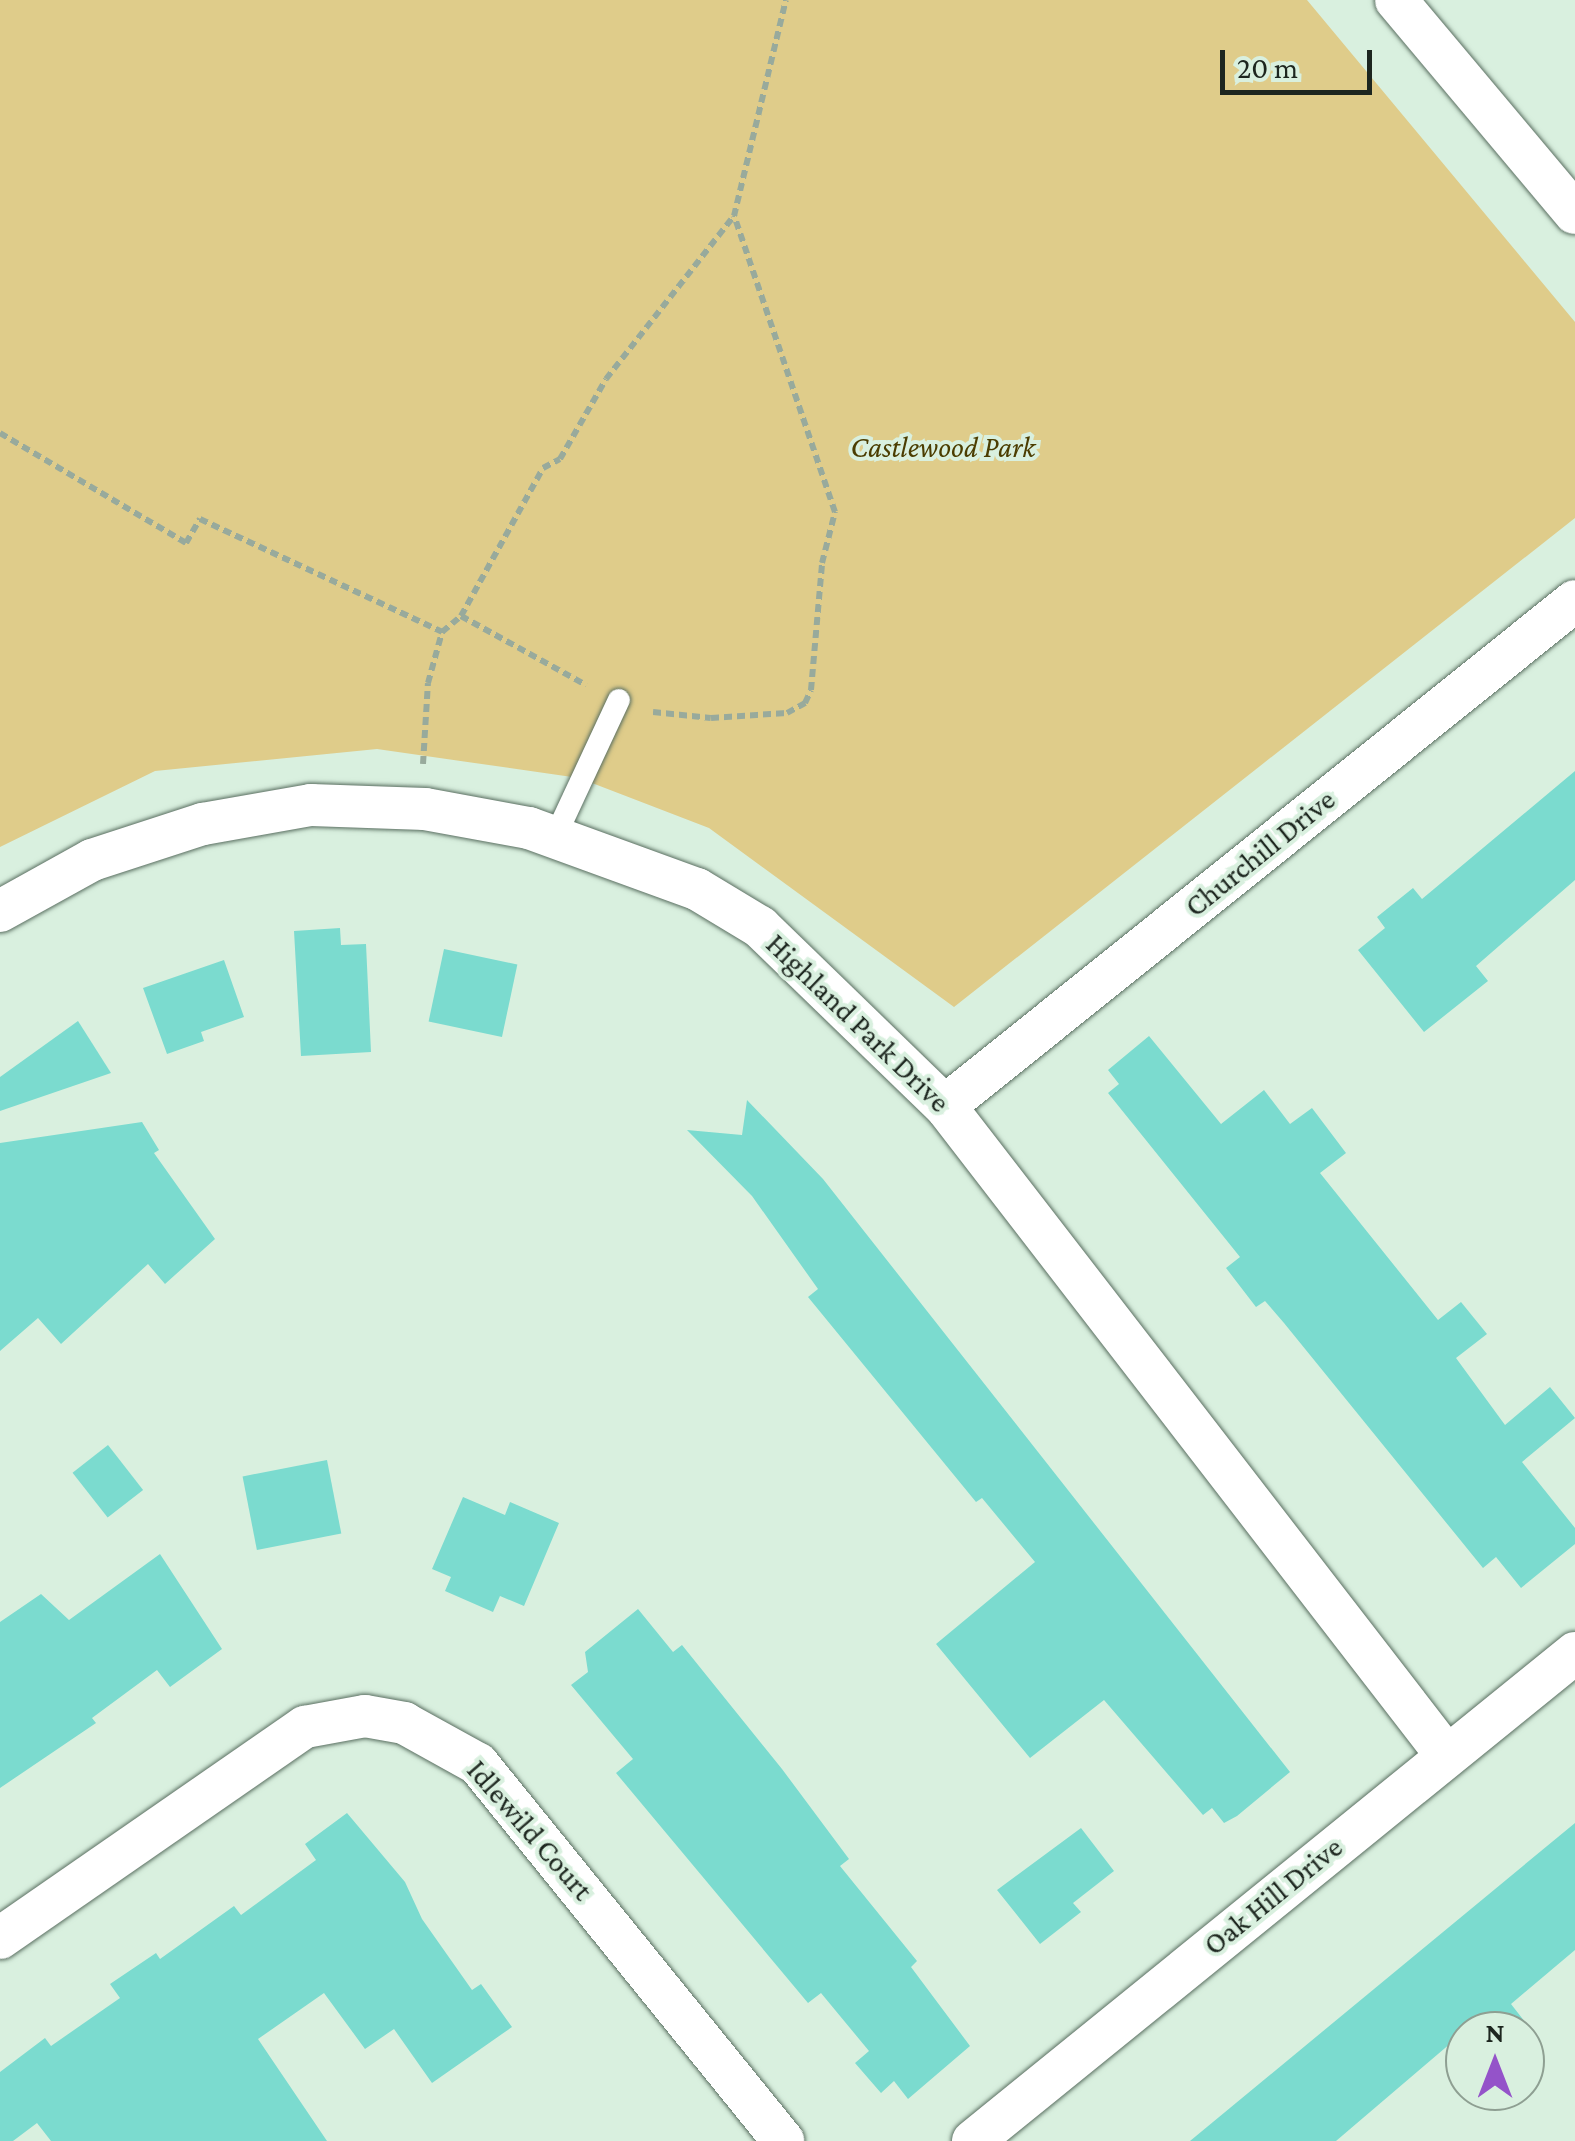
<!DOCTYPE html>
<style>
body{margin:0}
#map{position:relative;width:1575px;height:2141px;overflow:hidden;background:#d9f0df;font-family:"Crimson Pro",serif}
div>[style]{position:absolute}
.green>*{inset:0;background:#dfcc8a}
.building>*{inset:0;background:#7bdbcf;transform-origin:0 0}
.path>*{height:6px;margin-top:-3px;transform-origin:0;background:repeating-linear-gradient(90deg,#98aa9c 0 8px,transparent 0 13px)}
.roads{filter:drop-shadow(0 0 2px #5a6f61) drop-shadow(0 0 2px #5a6f61)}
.service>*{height:22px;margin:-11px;padding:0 11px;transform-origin:11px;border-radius:11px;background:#fff}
.minor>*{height:42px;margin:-21px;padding:0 21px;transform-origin:21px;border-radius:21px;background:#fff}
span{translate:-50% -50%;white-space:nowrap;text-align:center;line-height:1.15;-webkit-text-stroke:8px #d9f0df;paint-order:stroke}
.park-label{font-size:30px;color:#4b3d01;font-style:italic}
.street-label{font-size:30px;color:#1d261f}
.north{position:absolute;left:1445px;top:2011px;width:100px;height:100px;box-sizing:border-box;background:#d9f0df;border:2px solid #8e9f92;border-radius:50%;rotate:0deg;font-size:28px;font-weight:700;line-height:40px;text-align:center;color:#1d261f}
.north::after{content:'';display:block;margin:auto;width:35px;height:45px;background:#9453c9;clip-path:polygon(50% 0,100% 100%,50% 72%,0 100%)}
.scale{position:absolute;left:1220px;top:50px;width:152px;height:45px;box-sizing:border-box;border:5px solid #1d261f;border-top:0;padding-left:12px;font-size:30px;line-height:35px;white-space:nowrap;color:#1d261f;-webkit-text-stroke:8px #d9f0df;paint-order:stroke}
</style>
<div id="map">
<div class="green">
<div style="clip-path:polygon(0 0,1307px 0,1575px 322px,1575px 518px,954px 1007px,709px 828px,579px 778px,377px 749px,155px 771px,0 847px)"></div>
</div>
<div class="building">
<div style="clip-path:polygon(1575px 771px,1575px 880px,1476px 966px,1488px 981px,1424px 1032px,1358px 950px,1385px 928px,1377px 917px,1413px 888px,1422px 899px)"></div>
<div style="clip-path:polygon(340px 928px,341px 945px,366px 944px,371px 1052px,301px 1056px,294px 931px)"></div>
<div style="left:444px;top:949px;width:75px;height:74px;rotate:12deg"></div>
<div style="clip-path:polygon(224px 960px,244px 1017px,201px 1032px,204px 1041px,167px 1054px,143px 988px)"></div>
<div style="clip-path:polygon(78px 1021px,111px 1073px,0 1111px,0 1077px)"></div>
<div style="clip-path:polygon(1149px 1036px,1221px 1124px,1264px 1090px,1290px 1124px,1312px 1108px,1346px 1153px,1320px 1173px,1438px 1320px,1461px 1302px,1487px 1334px,1456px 1358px,1505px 1425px,1550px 1387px,1575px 1418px,1522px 1462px,1575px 1528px,1575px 1544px,1521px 1588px,1496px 1557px,1483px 1568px,1284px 1323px,1265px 1301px,1256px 1307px,1226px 1268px,1240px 1257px,1108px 1093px,1119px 1084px,1108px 1070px)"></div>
<div style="clip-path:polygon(747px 1100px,823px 1179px,1290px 1772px,1237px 1816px,1224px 1823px,1212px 1808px,1203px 1815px,1104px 1700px,1030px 1758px,936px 1644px,1035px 1562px,982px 1498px,976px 1502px,808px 1297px,818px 1289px,752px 1196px,687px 1130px,742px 1135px)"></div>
<div style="clip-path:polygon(142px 1122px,159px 1150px,154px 1153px,215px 1239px,165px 1284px,148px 1264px,61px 1344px,38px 1318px,0 1351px,0 1143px)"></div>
<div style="left:108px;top:1445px;width:57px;height:45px;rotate:52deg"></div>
<div style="left:327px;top:1460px;width:75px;height:86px;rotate:79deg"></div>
<div style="clip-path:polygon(463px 1497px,505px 1515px,510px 1502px,559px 1523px,524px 1606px,500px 1596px,493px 1612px,445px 1591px,451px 1577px,432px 1569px)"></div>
<div style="clip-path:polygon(160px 1554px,222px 1649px,170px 1687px,157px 1670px,92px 1718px,96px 1723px,0 1788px,0 1622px,41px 1594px,69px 1620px)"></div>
<div style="clip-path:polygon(638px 1609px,673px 1652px,682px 1645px,782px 1769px,849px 1859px,840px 1866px,917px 1961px,911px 1967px,970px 2046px,908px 2099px,894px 2081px,881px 2093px,855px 2063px,869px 2051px,821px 1993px,808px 2003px,616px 1773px,633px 1759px,571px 1685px,588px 1672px,585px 1652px)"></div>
<div style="clip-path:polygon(347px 1813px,405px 1882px,422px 1919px,472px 1990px,481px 1984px,512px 2027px,432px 2083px,394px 2029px,365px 2049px,324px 1993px,258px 2039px,327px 2141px,51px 2141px,37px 2123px,13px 2141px,0 2141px,0 2072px,45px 2038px,51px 2046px,120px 1998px,110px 1984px,156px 1953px,160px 1959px,234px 1906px,241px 1915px,316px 1860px,305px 1844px)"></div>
<div style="clip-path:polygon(1575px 1823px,1575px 1950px,1511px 2004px,1532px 2031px,1465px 2031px,1336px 2141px,1190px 2141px)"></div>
<div style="clip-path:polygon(1081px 1828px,1114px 1871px,1073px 1903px,1081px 1912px,1040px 1944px,997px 1890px)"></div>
</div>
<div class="path">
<div style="left:0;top:433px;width:216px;rotate:30.6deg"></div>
<div style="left:186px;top:543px;width:28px;rotate:-60deg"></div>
<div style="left:200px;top:519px;width:267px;rotate:25deg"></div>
<div style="left:442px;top:632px;width:25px;rotate:-40deg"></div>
<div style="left:461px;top:616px;width:169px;rotate:-61deg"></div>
<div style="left:543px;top:468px;width:19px;rotate:-28deg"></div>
<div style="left:560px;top:459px;width:92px;rotate:-60.1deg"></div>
<div style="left:606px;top:379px;width:207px;rotate:-51.9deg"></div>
<div style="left:461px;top:616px;width:143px;rotate:28.9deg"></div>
<div style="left:653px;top:712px;width:58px;rotate:5.9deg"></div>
<div style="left:711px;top:718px;width:76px;rotate:-3.8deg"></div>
<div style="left:787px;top:713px;width:21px;rotate:-29deg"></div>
<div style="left:805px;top:703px;width:14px;rotate:-65deg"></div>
<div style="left:811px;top:690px;width:127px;rotate:-85deg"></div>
<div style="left:822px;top:563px;width:53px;rotate:-75.7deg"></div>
<div style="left:835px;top:512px;width:313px;rotate:-108.8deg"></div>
<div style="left:734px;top:216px;width:222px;rotate:-76.5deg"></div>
<div style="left:423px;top:764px;width:81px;rotate:-86.5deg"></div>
<div style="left:428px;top:683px;width:53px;rotate:-74.6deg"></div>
</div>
<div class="roads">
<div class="service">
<div style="left:555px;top:837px;width:151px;rotate:-65deg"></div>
</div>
<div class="minor">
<div style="left:1396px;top:0;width:278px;rotate:50deg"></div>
<div style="left:0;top:911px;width:105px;rotate:-29deg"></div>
<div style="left:92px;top:860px;width:117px;rotate:-18deg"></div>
<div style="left:203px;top:824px;width:110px;rotate:-10deg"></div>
<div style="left:311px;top:805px;width:114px;rotate:2deg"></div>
<div style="left:425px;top:809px;width:106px;rotate:10.4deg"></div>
<div style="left:529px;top:828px;width:179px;rotate:20deg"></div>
<div style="left:697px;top:889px;width:74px;rotate:31.1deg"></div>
<div style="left:760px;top:927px;width:257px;rotate:44.1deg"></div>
<div style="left:945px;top:1106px;width:820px;rotate:52.33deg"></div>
<div style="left:945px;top:1106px;width:807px;rotate:-38.72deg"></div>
<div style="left:0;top:1938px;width:371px;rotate:-34.7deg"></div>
<div style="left:305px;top:1727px;width:61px;rotate:-10.4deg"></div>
<div style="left:365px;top:1716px;width:40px;rotate:10deg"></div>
<div style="left:404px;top:1723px;width:85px;rotate:29deg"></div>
<div style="left:478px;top:1764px;width:485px;rotate:51deg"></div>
<div style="left:973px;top:2141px;width:775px;rotate:-39.03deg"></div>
</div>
</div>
<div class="park-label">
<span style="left:943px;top:447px">Castlewood Park</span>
</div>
<div class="street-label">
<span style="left:1260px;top:853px;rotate:-39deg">Churchill Drive</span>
<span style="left:858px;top:1023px;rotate:44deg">Highland Park Drive</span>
<span style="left:530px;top:1830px;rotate:49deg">Idlewild Court</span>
<span style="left:1273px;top:1896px;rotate:-39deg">Oak Hill Drive</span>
</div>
<div class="north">N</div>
<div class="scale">20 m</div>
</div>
